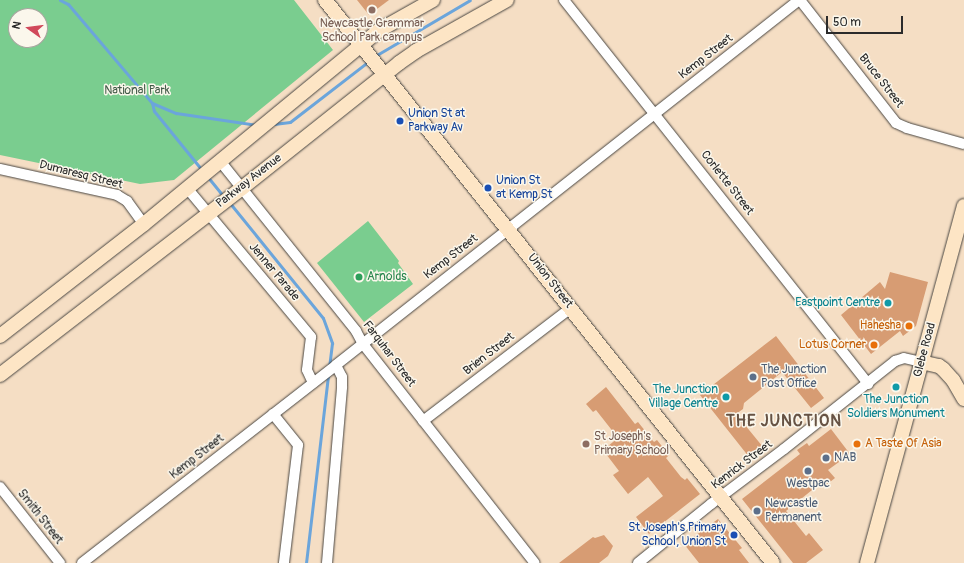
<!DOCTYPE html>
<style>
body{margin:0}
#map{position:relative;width:964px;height:563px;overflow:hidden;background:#f5dec4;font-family:Pangolin,sans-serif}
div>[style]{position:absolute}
.green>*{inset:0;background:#7acd8f}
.stream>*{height:3px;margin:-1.5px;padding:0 1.5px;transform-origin:1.5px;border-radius:1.5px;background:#6ba5db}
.building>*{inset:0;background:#d79c73}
.roads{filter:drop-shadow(0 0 1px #494642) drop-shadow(0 0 1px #494642)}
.street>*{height:10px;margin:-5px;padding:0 5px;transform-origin:5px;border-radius:5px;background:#fff}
.secondary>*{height:14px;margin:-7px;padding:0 7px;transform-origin:7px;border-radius:7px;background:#fde5c5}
.dots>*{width:11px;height:11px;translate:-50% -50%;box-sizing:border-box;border:2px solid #fbf7ec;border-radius:50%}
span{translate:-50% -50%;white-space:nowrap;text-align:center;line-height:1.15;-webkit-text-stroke:3px #fbf7ec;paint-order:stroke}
.education-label{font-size:12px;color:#785e54}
.left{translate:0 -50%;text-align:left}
.street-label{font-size:12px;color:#2b2b2b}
.park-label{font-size:12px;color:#435c49}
.transit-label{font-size:12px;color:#164399}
.right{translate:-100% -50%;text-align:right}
.leisure-label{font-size:12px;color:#27864d}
.culture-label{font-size:12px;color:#0d838f}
.food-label{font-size:12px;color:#c56008}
.service-label{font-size:12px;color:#4e5e75}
.district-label{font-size:16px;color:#675344;font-weight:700;letter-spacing:1px}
.north{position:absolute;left:8px;top:8px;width:40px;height:40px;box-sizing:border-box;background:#fbf7ec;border:1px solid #a8a59f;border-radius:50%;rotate:284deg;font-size:11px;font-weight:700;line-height:16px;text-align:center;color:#2b2b2b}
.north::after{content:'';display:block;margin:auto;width:14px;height:18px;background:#d1495b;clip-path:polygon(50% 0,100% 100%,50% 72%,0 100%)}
.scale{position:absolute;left:826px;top:16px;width:77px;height:18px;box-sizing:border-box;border:2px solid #2b2b2b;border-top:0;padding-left:5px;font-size:12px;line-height:14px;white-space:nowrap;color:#2b2b2b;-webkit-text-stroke:3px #fbf7ec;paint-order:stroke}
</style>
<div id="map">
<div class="green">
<div style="clip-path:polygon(evenodd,0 0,294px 0,333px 50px,174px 180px,140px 184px,0 155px,0 0,16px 16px,40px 16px,40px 40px,16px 40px,16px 16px)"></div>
<div style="clip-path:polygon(368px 221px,399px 261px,398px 263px,413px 284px,364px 322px,317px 263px)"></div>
</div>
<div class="stream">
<div style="left:60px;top:0;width:9px;rotate:27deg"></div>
<div style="left:68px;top:4px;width:130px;rotate:49.7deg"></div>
<div style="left:152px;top:103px;width:26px;rotate:23deg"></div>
<div style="left:176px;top:113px;width:82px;rotate:8.4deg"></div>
<div style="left:375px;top:56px;width:110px;rotate:-30.5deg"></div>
<div style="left:152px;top:103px;width:8px;rotate:76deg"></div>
<div style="left:154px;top:111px;width:76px;rotate:50.9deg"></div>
<div style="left:274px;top:124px;width:16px;rotate:-7deg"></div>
<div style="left:290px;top:122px;width:100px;rotate:-37.7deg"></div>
<div style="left:207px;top:176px;width:27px;rotate:51deg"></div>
<div style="left:229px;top:202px;width:149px;rotate:51deg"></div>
<div style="left:323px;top:318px;width:27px;rotate:70deg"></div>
<div style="left:332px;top:343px;width:25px;rotate:97deg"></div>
<div style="left:306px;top:563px;width:189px;rotate:-83.3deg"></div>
</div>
<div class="building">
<div style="clip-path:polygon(357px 0,389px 0,369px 15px)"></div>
<div style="clip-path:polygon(890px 272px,928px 282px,916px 326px,903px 336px,900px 331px,871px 354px,841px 315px,880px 282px,885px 289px)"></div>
<div style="clip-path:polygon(776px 336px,824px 398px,811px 408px,782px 372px,744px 403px,743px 409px,736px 414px,763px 447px,749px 457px,700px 395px)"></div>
<div style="clip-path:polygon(606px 387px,635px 424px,638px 422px,654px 442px,657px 440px,669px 455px,666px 458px,681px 477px,685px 480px,687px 478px,700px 494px,649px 534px,636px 517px,663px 496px,648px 477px,628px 494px,613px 475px,619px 471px,603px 450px,618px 438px,596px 410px,593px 412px,586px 404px)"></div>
<div style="clip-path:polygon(831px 429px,850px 454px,828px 470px,835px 478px,825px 486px,822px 482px,786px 511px,806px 536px,809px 533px,823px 550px,806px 563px,793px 563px,742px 499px,800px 454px,797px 450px,807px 443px,809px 446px)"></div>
<div style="clip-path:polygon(718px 519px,742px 548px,739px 550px,749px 563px,699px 563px,684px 544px)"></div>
<div style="clip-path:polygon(604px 535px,613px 546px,608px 556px,599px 563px,559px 563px,593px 537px,595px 538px)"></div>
</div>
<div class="roads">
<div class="street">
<div style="left:564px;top:0;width:490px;rotate:51.6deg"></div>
<div style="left:800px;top:0;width:156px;rotate:52deg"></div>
<div style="left:896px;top:123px;width:12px;rotate:24deg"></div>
<div style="left:907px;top:128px;width:59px;rotate:15.7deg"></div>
<div style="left:220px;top:161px;width:218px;rotate:51.3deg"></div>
<div style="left:356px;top:331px;width:15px;rotate:62deg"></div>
<div style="left:363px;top:344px;width:278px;rotate:51.9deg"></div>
<div style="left:0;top:169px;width:120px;rotate:12.5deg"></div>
<div style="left:117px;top:195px;width:12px;rotate:31deg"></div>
<div style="left:127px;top:201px;width:29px;rotate:54deg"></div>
<div style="left:187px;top:188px;width:194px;rotate:50.2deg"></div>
<div style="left:311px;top:337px;width:33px;rotate:97deg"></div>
<div style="left:307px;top:370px;width:14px;rotate:65deg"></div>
<div style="left:273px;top:414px;width:40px;rotate:51deg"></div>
<div style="left:298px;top:445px;width:119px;rotate:96.8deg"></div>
<div style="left:423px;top:421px;width:186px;rotate:-37.4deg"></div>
<div style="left:0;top:487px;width:97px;rotate:51.7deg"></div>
<div style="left:82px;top:563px;width:322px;rotate:-37.9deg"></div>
<div style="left:336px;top:365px;width:590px;rotate:-38.25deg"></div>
<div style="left:327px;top:563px;width:177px;rotate:-85.1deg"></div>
<div style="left:342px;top:387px;width:10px;rotate:-90deg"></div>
<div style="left:342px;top:377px;width:13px;rotate:-117deg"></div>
<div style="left:638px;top:563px;width:94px;rotate:-38.9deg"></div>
<div style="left:711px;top:504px;width:91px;rotate:-37deg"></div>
<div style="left:784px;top:449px;width:142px;rotate:-38.4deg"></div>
<div style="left:895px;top:361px;width:9px;rotate:-18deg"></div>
<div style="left:904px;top:358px;width:17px;rotate:13deg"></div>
</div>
<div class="secondary">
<div style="left:325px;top:0;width:719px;rotate:51.49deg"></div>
<div style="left:0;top:336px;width:182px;rotate:-37.9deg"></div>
<div style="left:144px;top:224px;width:303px;rotate:-39.5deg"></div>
<div style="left:378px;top:31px;width:63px;rotate:-29.4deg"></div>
<div style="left:921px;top:362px;width:18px;rotate:13deg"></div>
<div style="left:939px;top:366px;width:5px;rotate:37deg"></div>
<div style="left:943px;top:369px;width:15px;rotate:48deg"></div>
<div style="left:953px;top:380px;width:22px;rotate:60deg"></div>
<div style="left:0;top:375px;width:306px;rotate:-37.7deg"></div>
<div style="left:242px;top:188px;width:201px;rotate:-38.5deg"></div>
<div style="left:399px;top:63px;width:21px;rotate:-35deg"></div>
<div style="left:416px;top:51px;width:104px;rotate:-29.3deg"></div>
<div style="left:867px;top:563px;width:370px;rotate:-74.8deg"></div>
</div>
</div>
<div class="dots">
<div style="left:372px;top:10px;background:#8d6e63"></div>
<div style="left:400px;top:121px;background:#1a4fb4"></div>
<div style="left:488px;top:188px;background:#1a4fb4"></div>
<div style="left:359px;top:277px;background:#2e9e5b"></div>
<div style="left:888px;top:303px;background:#0f9aa8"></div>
<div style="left:909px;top:326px;background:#e8710a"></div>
<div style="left:874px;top:345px;background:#e8710a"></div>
<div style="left:753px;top:377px;background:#5c6f8a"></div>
<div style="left:896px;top:387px;background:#0f9aa8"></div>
<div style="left:726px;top:397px;background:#0f9aa8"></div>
<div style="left:586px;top:444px;background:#8d6e63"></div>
<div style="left:857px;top:444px;background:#e8710a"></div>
<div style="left:826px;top:458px;background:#5c6f8a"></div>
<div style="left:808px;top:471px;background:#5c6f8a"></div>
<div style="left:757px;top:511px;background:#5c6f8a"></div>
<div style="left:734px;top:535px;background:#1a4fb4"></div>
</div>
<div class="education-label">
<span style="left:372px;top:31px">Newcastle Grammar<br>School Park campus</span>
<span class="left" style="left:594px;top:444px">St Joseph's<br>Primary School</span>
</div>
<div class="street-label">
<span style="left:706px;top:57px;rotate:-38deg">Kemp Street</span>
<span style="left:881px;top:81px;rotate:52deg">Bruce Street</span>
<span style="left:81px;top:175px;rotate:14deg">Dumaresq Street</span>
<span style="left:249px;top:181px;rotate:-38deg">Parkway Avenue</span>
<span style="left:727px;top:183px;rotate:52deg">Corlette Street</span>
<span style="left:451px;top:257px;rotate:-38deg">Kemp Street</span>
<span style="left:274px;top:272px;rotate:50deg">Jenner Parade</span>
<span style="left:550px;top:281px;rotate:52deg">Union Street</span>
<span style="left:925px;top:350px;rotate:-75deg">Glebe Road</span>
<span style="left:389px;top:354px;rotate:53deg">Farquhar Street</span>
<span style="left:489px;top:354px;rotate:-38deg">Brien Street</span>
<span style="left:197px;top:457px;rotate:-38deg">Kemp Street</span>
<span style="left:742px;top:465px;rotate:-37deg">Kenrick Street</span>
<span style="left:40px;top:517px;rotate:52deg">Smith Street</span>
</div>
<div class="park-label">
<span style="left:137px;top:91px">National Park</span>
</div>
<div class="transit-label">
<span class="left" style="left:408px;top:121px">Union St at<br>Parkway Av</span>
<span class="left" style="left:496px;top:188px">Union St<br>at Kemp St</span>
<span class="right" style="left:726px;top:535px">St Joseph's Primary<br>School, Union St</span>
</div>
<div class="leisure-label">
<span class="left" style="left:367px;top:277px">Arnolds</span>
</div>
<div class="culture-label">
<span class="right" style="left:880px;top:303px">Eastpoint Centre</span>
<span class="right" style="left:718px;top:397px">The Junction<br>Village Centre</span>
<span style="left:896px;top:407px">The Junction<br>Soldiers Monument</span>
</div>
<div class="food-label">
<span class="right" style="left:901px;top:326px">Hahesha</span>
<span class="right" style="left:866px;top:345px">Lotus Corner</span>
<span class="left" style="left:865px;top:444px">A Taste Of Asia</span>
</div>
<div class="service-label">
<span class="left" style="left:761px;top:377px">The Junction<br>Post Office</span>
<span class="left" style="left:834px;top:458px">NAB</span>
<span style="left:808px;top:484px">Westpac</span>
<span class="left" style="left:765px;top:511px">Newcastle<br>Permanent</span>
</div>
<div class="district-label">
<span style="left:784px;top:421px">THE JUNCTION</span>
</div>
<div class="north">N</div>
<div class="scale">50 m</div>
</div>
